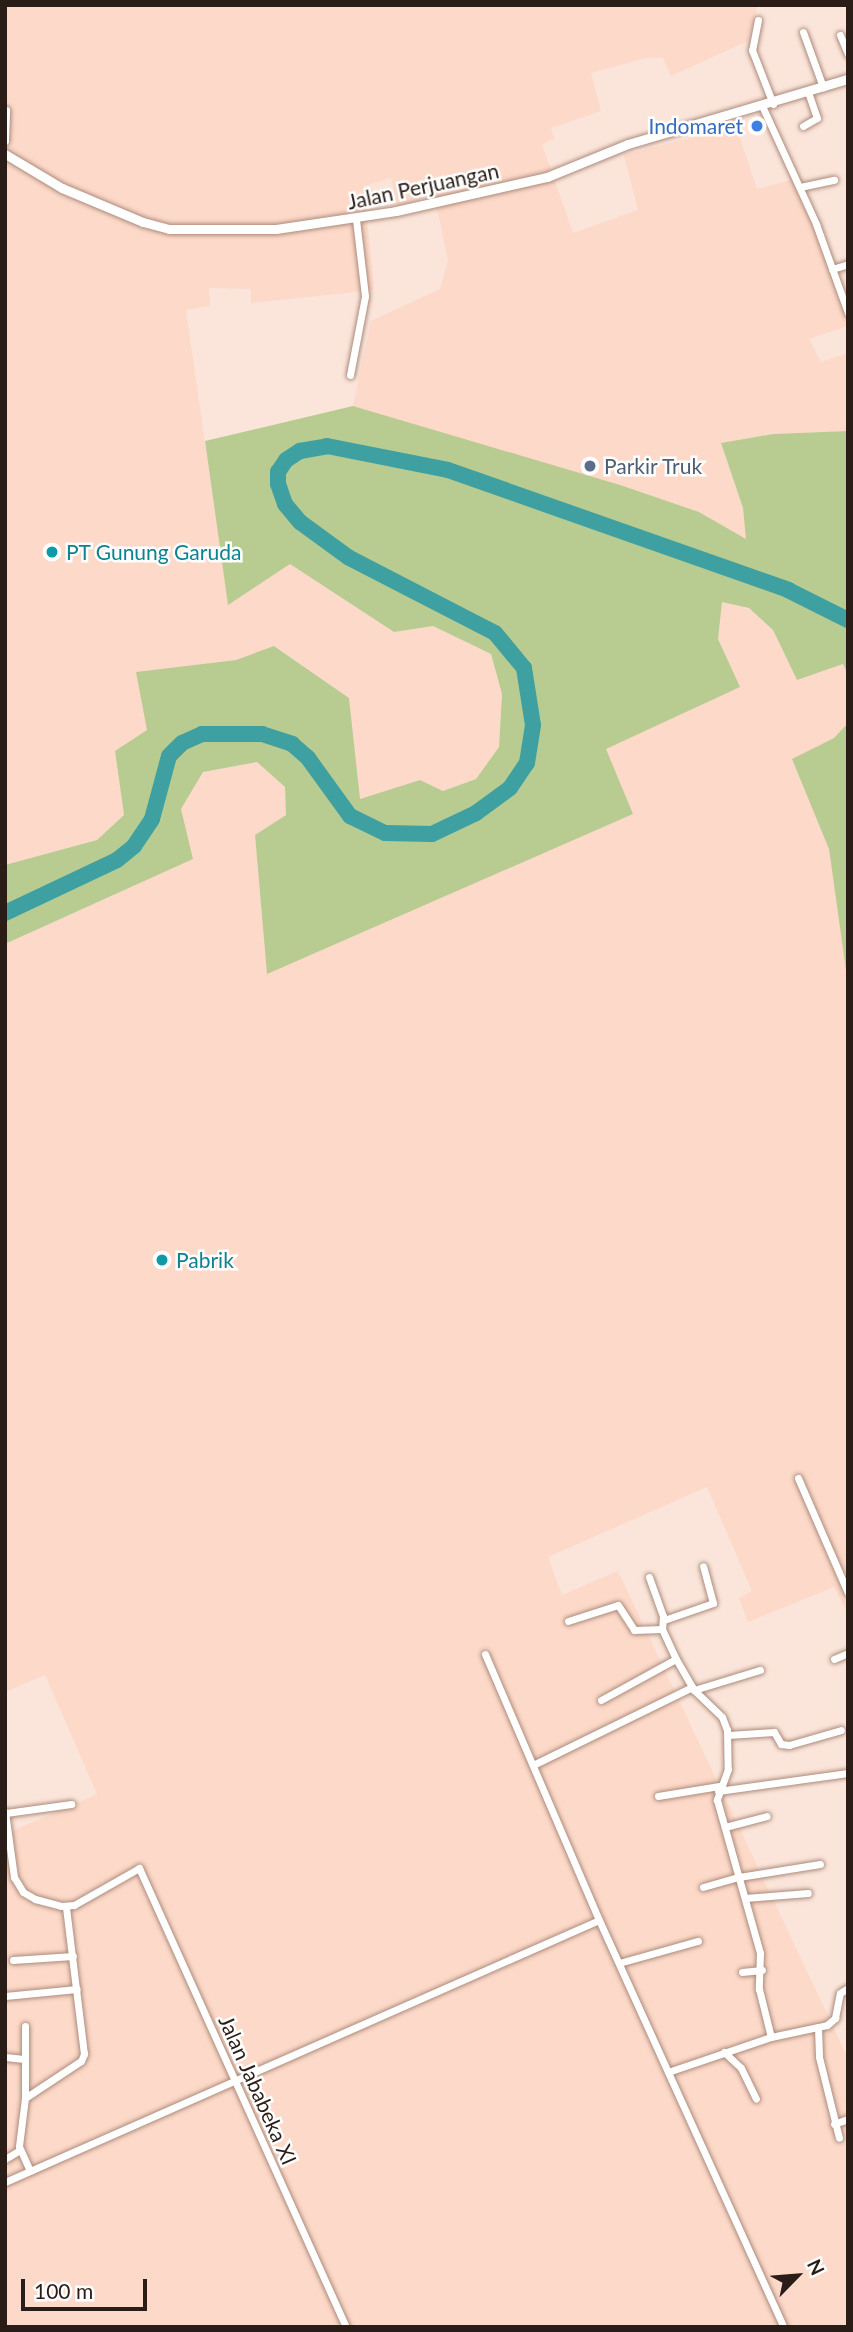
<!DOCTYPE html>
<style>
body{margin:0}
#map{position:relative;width:853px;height:2332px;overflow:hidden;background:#fbe5da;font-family:Lato,sans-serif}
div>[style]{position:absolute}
.built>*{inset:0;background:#fdd9c9}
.green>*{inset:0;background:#b8cb91}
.river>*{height:16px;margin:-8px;padding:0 8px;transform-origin:8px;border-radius:8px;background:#3ea0a1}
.roads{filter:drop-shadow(0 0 2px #ad8b7c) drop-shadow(0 0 2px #ad8b7c)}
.minor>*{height:7px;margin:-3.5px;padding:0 3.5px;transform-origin:3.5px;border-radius:3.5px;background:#fff}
.tertiary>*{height:9px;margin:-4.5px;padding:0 4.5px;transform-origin:4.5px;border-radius:4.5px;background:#fff}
.dots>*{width:19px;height:19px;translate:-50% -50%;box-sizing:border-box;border:4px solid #fff;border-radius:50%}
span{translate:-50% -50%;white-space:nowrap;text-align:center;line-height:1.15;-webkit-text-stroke:5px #fff;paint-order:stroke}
.shop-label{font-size:21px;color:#366cbe}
.right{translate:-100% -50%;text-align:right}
.street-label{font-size:21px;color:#2a1d17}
.service-label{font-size:21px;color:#4e5e75}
.left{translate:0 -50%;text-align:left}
.culture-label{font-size:21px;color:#0d838f}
.frame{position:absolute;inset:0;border:7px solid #2a1d17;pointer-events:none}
.north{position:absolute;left:762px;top:2241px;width:70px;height:70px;-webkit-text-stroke:5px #fff;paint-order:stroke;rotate:65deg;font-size:19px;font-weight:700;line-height:28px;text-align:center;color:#2a1d17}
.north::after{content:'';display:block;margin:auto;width:24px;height:32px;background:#2a1d17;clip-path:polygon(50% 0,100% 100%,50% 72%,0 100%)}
.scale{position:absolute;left:21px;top:2279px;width:126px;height:32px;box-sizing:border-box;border:4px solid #2a1d17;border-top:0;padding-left:9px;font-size:21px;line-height:24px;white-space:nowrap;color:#2a1d17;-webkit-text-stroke:5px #fff;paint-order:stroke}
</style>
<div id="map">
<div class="built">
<div style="clip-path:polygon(5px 5px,758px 5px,748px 41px,671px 76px,663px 58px,646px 58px,591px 73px,601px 111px,551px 128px,554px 139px,542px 144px,573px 233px,638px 210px,624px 155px,736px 126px,757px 189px,795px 179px,848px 316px,848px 326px,809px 339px,821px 362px,848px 353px,848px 431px,773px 434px,721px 443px,743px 508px,747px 540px,699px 512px,353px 406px,371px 321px,440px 289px,448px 260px,434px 195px,397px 206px,391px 178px,364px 186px,374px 290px,251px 303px,251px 289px,209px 288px,210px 306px,186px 310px,228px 604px,290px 564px,394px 632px,433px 626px,491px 654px,502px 694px,499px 747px,476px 779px,443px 791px,420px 780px,359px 799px,349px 698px,275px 646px,236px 660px,137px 672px,148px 730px,115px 751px,124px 815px,97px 840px,5px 865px)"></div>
<div style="clip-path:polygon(721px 601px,749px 608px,773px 630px,797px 680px,843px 664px,848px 675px,848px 723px,834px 738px,793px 759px,829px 849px,848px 985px,848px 1614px,834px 1587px,748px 1622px,739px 1598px,752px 1591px,707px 1487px,548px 1557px,562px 1595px,618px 1571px,848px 2058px,848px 2327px,5px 2327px,5px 1834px,97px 1794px,45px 1675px,5px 1692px,5px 944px,193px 859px,181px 809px,203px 772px,257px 762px,285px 787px,286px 815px,255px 835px,267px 973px,633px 814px,605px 749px,739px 687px,718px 639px)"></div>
</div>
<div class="green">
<div style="clip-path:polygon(353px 406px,620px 485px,699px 512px,746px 539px,743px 508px,721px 443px,773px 434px,848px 431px,848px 675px,843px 664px,797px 680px,773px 630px,749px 608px,722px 602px,718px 639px,740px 687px,606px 749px,633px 814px,267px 974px,255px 835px,286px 815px,285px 787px,257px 762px,203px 772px,181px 809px,193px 859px,5px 944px,5px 865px,97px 840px,124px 815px,115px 751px,147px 730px,136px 672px,236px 660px,274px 646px,349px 698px,360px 799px,420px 780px,443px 791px,476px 779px,499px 747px,502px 694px,491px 654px,433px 626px,394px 632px,290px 564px,228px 605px,205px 441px)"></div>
<div style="clip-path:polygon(848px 723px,848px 985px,829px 849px,792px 759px,834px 738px)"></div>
</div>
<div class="river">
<div style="left:5px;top:913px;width:124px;rotate:-25.3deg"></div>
<div style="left:117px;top:860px;width:22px;rotate:-39deg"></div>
<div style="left:134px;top:846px;width:32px;rotate:-56deg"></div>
<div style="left:152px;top:819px;width:65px;rotate:-74.9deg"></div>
<div style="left:169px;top:756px;width:18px;rotate:-45deg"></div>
<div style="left:182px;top:743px;width:22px;rotate:-24deg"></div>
<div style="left:202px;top:734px;width:60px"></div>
<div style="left:262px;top:734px;width:32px;rotate:18deg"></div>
<div style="left:292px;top:744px;width:21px;rotate:41deg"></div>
<div style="left:308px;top:758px;width:72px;rotate:54.1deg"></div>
<div style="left:350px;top:816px;width:39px;rotate:26deg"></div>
<div style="left:385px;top:833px;width:47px;rotate:1.2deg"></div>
<div style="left:432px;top:834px;width:49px;rotate:-25.5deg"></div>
<div style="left:476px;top:813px;width:42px;rotate:-36.3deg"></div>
<div style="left:510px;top:788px;width:30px;rotate:-56deg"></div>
<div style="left:527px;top:763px;width:38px;rotate:-81deg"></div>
<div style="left:533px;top:725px;width:58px;rotate:-99deg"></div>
<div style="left:524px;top:668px;width:45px;rotate:-129.6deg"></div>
<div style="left:495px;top:633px;width:165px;rotate:-152.7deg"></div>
<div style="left:348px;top:557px;width:59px;rotate:-143.9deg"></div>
<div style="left:300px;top:522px;width:23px;rotate:-130deg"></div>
<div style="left:285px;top:504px;width:21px;rotate:-109deg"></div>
<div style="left:278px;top:484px;width:12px;rotate:-90deg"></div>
<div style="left:278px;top:472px;width:14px;rotate:-56deg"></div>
<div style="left:286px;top:460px;width:17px;rotate:-33deg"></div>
<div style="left:300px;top:451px;width:27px;rotate:-10deg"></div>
<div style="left:327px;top:446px;width:123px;rotate:11.2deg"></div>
<div style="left:448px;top:470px;width:361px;rotate:19.4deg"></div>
<div style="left:788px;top:590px;width:67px;rotate:26.6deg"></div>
</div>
<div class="roads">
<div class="minor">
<div style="left:758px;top:20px;width:31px;rotate:101deg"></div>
<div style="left:752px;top:50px;width:58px;rotate:68.7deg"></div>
<div style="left:803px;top:32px;width:59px;rotate:70deg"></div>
<div style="left:840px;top:35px;width:21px;rotate:67deg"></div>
<div style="left:763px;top:108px;width:128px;rotate:65.4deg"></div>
<div style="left:816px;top:224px;width:95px;rotate:70.2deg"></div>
<div style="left:803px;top:126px;width:16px;rotate:-30deg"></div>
<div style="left:817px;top:118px;width:28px;rotate:-109deg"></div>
<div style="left:5px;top:141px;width:31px;rotate:-88deg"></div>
<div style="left:800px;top:187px;width:35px;rotate:-12deg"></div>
<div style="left:832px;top:269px;width:17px;rotate:-17deg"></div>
<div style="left:350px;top:375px;width:80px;rotate:-79.2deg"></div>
<div style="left:365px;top:296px;width:78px;rotate:-96.7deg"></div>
<div style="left:798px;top:1478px;width:125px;rotate:66.5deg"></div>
<div style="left:649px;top:1577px;width:41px;rotate:70.3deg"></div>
<div style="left:663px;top:1616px;width:13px;rotate:94deg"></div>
<div style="left:662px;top:1629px;width:33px;rotate:65deg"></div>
<div style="left:676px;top:1659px;width:36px;rotate:60deg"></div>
<div style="left:694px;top:1690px;width:39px;rotate:44deg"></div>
<div style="left:722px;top:1717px;width:14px;rotate:69deg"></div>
<div style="left:727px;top:1730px;width:39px;rotate:89deg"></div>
<div style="left:728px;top:1769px;width:33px;rotate:110deg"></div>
<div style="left:717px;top:1800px;width:159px;rotate:74.3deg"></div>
<div style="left:760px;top:1953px;width:36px;rotate:92deg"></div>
<div style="left:759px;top:1989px;width:49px;rotate:76deg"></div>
<div style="left:664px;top:1620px;width:52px;rotate:-19.1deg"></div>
<div style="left:713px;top:1603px;width:38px;rotate:-105deg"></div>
<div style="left:568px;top:1621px;width:52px;rotate:-17.7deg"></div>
<div style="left:618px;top:1605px;width:30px;rotate:57deg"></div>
<div style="left:634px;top:1630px;width:28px;rotate:-2deg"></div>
<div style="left:485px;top:1654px;width:289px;rotate:66.8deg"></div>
<div style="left:599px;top:1920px;width:447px;rotate:65.6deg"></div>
<div style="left:834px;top:1659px;width:15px;rotate:-23deg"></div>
<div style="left:694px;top:1690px;width:69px;rotate:-16.9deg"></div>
<div style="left:601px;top:1700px;width:85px;rotate:-28.7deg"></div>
<div style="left:728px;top:1735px;width:46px;rotate:-3.7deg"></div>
<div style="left:774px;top:1732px;width:14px;rotate:60deg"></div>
<div style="left:781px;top:1744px;width:8px;rotate:7deg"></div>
<div style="left:789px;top:1745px;width:54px;rotate:-16.1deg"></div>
<div style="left:535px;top:1764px;width:175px;rotate:-26.1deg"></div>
<div style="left:718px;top:1791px;width:131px;rotate:-7.9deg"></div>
<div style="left:658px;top:1796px;width:62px;rotate:-9.3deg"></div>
<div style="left:5px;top:1812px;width:66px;rotate:82.1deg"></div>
<div style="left:14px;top:1877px;width:17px;rotate:59deg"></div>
<div style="left:23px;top:1892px;width:14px;rotate:30deg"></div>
<div style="left:35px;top:1899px;width:27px;rotate:15deg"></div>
<div style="left:61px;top:1906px;width:13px;rotate:-4deg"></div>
<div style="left:74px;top:1905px;width:75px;rotate:-29.6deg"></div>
<div style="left:139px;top:1868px;width:504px;rotate:65.73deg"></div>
<div style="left:6px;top:1813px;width:66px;rotate:-7.9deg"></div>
<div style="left:725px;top:1827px;width:43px;rotate:-14.7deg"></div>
<div style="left:703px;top:1887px;width:37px;rotate:-16deg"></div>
<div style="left:739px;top:1877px;width:82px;rotate:-9.1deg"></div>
<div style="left:745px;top:1898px;width:63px;rotate:-4.5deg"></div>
<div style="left:13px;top:1960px;width:60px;rotate:-3.8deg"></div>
<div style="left:619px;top:1963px;width:82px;rotate:-15.6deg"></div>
<div style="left:742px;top:1972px;width:20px;rotate:-6deg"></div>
<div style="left:5px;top:1996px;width:72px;rotate:-5.6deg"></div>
<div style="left:25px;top:2026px;width:72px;rotate:90deg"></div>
<div style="left:818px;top:2027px;width:30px;rotate:88deg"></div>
<div style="left:819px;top:2057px;width:83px;rotate:76.1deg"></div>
<div style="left:724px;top:2052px;width:23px;rotate:43deg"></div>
<div style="left:741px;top:2068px;width:34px;rotate:64deg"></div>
<div style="left:5px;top:2057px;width:19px;rotate:6deg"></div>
<div style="left:668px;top:2072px;width:109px;rotate:-18.8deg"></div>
<div style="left:771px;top:2037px;width:57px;rotate:-12.1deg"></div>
<div style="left:827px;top:2025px;width:11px;rotate:-41deg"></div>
<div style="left:835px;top:2018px;width:25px;rotate:-79deg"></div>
<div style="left:840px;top:1993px;width:9px;rotate:-32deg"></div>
<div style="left:834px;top:2124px;width:15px;rotate:-20deg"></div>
<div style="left:5px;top:2159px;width:17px;rotate:-31deg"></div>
<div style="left:30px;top:2171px;width:27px;rotate:-114deg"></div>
<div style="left:19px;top:2146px;width:48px;rotate:-82.9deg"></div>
<div style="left:25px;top:2098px;width:67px;rotate:-33.5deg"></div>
<div style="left:81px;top:2061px;width:8px;rotate:-67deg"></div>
<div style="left:84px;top:2054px;width:148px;rotate:-97deg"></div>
<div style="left:5px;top:2182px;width:649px;rotate:-23.8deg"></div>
</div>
<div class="tertiary">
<div style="left:5px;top:154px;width:66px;rotate:30.8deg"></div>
<div style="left:62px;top:188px;width:88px;rotate:22.8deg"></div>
<div style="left:143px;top:222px;width:27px;rotate:15deg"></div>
<div style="left:169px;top:229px;width:107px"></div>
<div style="left:276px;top:229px;width:121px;rotate:-8.5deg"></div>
<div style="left:396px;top:211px;width:155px;rotate:-12.7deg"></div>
<div style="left:547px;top:177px;width:87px;rotate:-22.2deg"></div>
<div style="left:628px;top:144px;width:229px;rotate:-16.5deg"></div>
</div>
</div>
<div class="dots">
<div style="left:757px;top:126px;background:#3f7fe0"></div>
<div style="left:590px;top:466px;background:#5c6f8a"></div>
<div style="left:52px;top:552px;background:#0f9aa8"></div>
<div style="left:162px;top:1260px;background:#0f9aa8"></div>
</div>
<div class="shop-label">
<span class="right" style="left:743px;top:126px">Indomaret</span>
</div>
<div class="street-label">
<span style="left:423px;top:186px;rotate:-12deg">Jalan Perjuangan</span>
<span style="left:258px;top:2090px;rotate:66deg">Jalan Jababeka XI</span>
</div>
<div class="service-label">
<span class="left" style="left:604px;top:466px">Parkir Truk</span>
</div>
<div class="culture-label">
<span class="left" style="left:66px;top:552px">PT Gunung Garuda</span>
<span class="left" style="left:176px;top:1260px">Pabrik</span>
</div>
<div class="frame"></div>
<div class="north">N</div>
<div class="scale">100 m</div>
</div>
